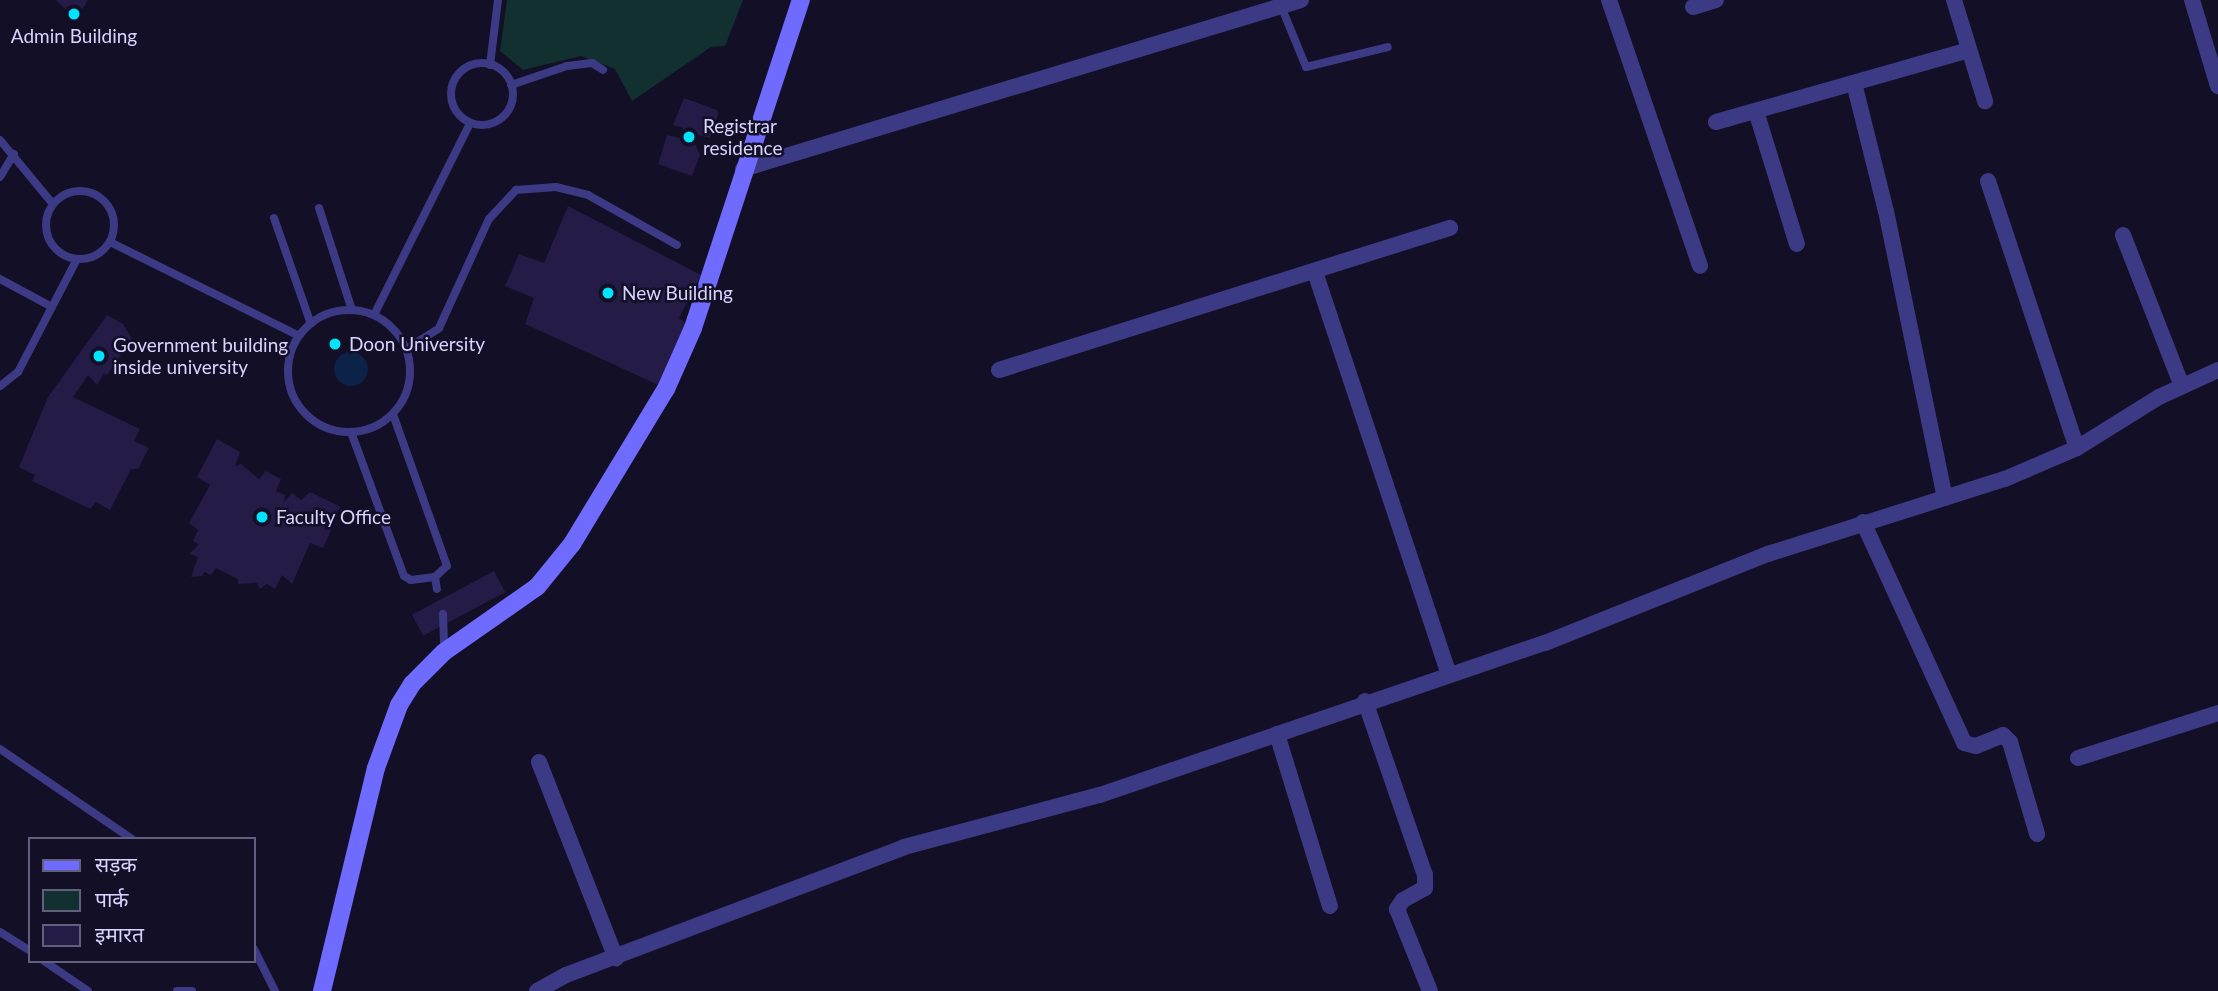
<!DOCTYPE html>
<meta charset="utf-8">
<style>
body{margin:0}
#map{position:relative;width:2218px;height:991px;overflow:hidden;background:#130f26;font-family:Lato,"Noto Sans Devanagari",sans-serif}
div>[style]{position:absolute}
.green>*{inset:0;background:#12302f}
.water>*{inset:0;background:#0c2248}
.round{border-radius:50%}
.building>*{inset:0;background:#241b47;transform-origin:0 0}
.service>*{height:8px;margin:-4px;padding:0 4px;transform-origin:4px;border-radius:4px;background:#3d3a85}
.service>.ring{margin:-4px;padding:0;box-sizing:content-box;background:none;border:8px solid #3d3a85;border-radius:50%}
.minor>*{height:16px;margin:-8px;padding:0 8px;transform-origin:8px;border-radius:8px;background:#3d3a85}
.secondary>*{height:18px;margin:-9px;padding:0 9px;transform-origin:9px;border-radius:9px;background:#6f6bff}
.dots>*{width:19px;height:19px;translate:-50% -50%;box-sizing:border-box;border:4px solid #130f26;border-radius:50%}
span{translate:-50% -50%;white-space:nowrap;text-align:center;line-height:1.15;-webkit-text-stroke:5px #130f26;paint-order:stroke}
.poi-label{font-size:19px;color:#d9d4ff}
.left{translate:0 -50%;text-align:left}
.legend{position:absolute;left:28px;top:837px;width:228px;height:126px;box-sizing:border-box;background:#130f26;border:2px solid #625e7d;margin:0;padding:9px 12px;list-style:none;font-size:21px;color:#d9d4ff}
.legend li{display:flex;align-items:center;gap:14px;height:35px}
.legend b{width:35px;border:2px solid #625e7d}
</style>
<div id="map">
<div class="green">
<div style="clip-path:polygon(507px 0,743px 0,725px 46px,711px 47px,632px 101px,615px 69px,581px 56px,523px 70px,500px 51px)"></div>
</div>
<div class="water">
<div class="round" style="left:334px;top:352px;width:34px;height:34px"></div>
</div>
<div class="building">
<div style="clip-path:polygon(56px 0,88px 0,76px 20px)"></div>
<div style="clip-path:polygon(684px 98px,717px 110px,718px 115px,710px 138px,698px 135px,695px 144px,700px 155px,692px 176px,658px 164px,667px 135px,680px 138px,683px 128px,673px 125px)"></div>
<div style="clip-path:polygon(568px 206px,701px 275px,679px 318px,690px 327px,665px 388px,525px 324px,534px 298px,505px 286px,519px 254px,544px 263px)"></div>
<div style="clip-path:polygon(107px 315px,123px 324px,132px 339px,107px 375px,104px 373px,97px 385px,88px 375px,73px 397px,140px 429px,134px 441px,149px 448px,138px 469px,131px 469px,110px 510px,96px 502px,90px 509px,32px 481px,35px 475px,19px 467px,48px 397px)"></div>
<div style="clip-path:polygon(217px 439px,240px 452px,235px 466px,241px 464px,259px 479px,266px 471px,281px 479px,276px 491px,285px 495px,284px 502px,292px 493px,301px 500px,310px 492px,341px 507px,329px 521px,334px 524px,323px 548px,310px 543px,292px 584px,282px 575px,275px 589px,267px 584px,260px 589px,257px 583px,238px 584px,238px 579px,216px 568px,211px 575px,204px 572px,202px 576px,191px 577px,198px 557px,189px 554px,199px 544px,193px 541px,198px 530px,189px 523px,210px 485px,197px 477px)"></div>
<div style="left:494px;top:571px;width:24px;height:93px;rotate:62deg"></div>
</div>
<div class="service">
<div style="left:1281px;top:6px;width:66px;rotate:67.7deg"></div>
<div style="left:1306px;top:67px;width:84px;rotate:-13.7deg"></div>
<div class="ring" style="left:451px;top:63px;width:54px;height:54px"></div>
<div style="left:490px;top:65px;width:65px;rotate:-83deg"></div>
<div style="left:511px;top:85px;width:59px;rotate:-18.7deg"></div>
<div style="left:567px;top:66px;width:25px;rotate:-7deg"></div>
<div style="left:592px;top:63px;width:13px;rotate:32deg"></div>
<div style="left:0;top:140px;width:83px;rotate:50.4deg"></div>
<div style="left:0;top:177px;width:27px;rotate:-59deg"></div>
<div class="ring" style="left:46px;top:191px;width:60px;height:60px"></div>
<div style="left:319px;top:208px;width:107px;rotate:72.1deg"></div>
<div style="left:274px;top:218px;width:112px;rotate:70.8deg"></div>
<div style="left:110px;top:242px;width:211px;rotate:26.4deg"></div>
<div style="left:0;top:279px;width:59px;rotate:28.3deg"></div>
<div class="ring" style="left:288px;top:310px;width:114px;height:114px"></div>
<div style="left:374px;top:315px;width:215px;rotate:-63.4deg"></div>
<div style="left:406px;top:349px;width:39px;rotate:-32deg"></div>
<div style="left:439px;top:328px;width:120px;rotate:-65.4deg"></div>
<div style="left:489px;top:219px;width:40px;rotate:-47deg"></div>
<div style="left:516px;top:190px;width:40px;rotate:-4.3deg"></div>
<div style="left:556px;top:187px;width:33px;rotate:14deg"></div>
<div style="left:588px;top:195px;width:102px;rotate:29.3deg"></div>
<div style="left:0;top:386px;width:23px;rotate:-38deg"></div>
<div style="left:18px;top:372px;width:127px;rotate:-62.4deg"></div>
<div style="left:351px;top:432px;width:153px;rotate:69.8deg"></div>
<div style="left:404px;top:576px;width:8px;rotate:30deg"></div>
<div style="left:411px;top:580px;width:24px;rotate:-7deg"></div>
<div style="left:435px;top:577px;width:16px;rotate:-43deg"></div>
<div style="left:447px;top:566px;width:161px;rotate:-109.6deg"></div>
<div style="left:435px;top:577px;width:12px;rotate:81deg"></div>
<div style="left:443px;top:614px;width:35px;rotate:88deg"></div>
<div style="left:0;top:749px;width:160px;rotate:34.3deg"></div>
<div style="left:0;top:932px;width:36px;rotate:32deg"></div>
<div style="left:254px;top:949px;width:47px;rotate:63.4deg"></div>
<div style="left:44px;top:961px;width:53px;rotate:34.3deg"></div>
<div style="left:177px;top:991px;width:15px"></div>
</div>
<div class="minor">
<div style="left:1609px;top:0;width:281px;rotate:71.1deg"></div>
<div style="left:1954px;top:0;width:106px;rotate:72.9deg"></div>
<div style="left:2192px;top:0;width:90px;rotate:73.2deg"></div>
<div style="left:1693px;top:7px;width:24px;rotate:-17deg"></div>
<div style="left:1854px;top:83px;width:132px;rotate:76deg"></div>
<div style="left:1886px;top:211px;width:293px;rotate:78.4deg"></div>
<div style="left:1756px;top:111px;width:139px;rotate:72.9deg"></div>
<div style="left:1716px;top:122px;width:263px;rotate:-15.9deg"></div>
<div style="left:743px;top:169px;width:583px;rotate:-16.85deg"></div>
<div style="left:1988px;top:181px;width:281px;rotate:71.6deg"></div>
<div style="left:2123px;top:235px;width:162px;rotate:68.7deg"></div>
<div style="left:1315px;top:272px;width:425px;rotate:71.6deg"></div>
<div style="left:999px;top:370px;width:473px;rotate:-17.5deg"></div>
<div style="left:1863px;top:522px;width:243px;rotate:65.4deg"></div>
<div style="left:1964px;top:743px;width:12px;rotate:14deg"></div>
<div style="left:1976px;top:746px;width:29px;rotate:-22deg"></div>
<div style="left:2003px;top:735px;width:10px;rotate:45deg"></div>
<div style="left:2010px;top:742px;width:96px;rotate:73.6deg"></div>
<div style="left:1365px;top:701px;width:184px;rotate:71deg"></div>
<div style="left:1425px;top:875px;width:13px;rotate:90deg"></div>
<div style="left:1425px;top:888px;width:25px;rotate:151deg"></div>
<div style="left:1403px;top:900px;width:11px;rotate:124deg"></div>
<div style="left:1397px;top:909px;width:88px;rotate:68.1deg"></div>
<div style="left:1277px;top:734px;width:180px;rotate:72.9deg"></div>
<div style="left:2078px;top:758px;width:147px;rotate:-17.8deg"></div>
<div style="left:539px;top:762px;width:211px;rotate:68.6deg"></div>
<div style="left:537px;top:991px;width:33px;rotate:-29deg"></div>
<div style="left:566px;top:975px;width:361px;rotate:-20.7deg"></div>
<div style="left:904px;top:847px;width:203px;rotate:-14.9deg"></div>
<div style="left:1100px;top:795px;width:470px;rotate:-18.9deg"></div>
<div style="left:1545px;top:643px;width:240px;rotate:-21.8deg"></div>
<div style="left:1768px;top:554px;width:249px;rotate:-17.6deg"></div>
<div style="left:2005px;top:479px;width:78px;rotate:-23.3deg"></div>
<div style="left:2077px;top:448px;width:97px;rotate:-31.9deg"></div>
<div style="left:2159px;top:397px;width:65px;rotate:-24.6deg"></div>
</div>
<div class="secondary">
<div style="left:322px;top:991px;width:229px;rotate:-76.4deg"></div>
<div style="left:376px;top:768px;width:67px;rotate:-69.9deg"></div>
<div style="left:399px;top:705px;width:25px;rotate:-58deg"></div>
<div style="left:412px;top:684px;width:45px;rotate:-45deg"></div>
<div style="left:444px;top:652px;width:113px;rotate:-35deg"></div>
<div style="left:537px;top:587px;width:55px;rotate:-50.9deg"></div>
<div style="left:572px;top:544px;width:181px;rotate:-58.8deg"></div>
<div style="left:666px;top:389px;width:67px;rotate:-66.1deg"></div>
<div style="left:693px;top:328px;width:345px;rotate:-71.8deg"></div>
</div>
<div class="dots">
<div style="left:74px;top:14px;background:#00e5ff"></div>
<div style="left:689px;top:137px;background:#00e5ff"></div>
<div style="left:608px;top:293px;background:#00e5ff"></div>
<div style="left:335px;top:344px;background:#00e5ff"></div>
<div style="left:99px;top:356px;background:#00e5ff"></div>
<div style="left:262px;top:517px;background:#00e5ff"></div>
</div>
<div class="poi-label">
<span style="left:74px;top:36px">Admin Building</span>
<span class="left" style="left:703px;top:137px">Registrar<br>residence</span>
<span class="left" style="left:622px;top:293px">New Building</span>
<span class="left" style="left:349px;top:344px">Doon University</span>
<span class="left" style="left:113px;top:356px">Government building<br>inside university</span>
<span class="left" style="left:276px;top:517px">Faculty Office</span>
</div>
<ul class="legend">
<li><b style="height:9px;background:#6f6bff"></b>सड़क</li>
<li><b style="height:19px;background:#12302f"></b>पार्क</li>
<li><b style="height:19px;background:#241b47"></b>इमारत</li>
</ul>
</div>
